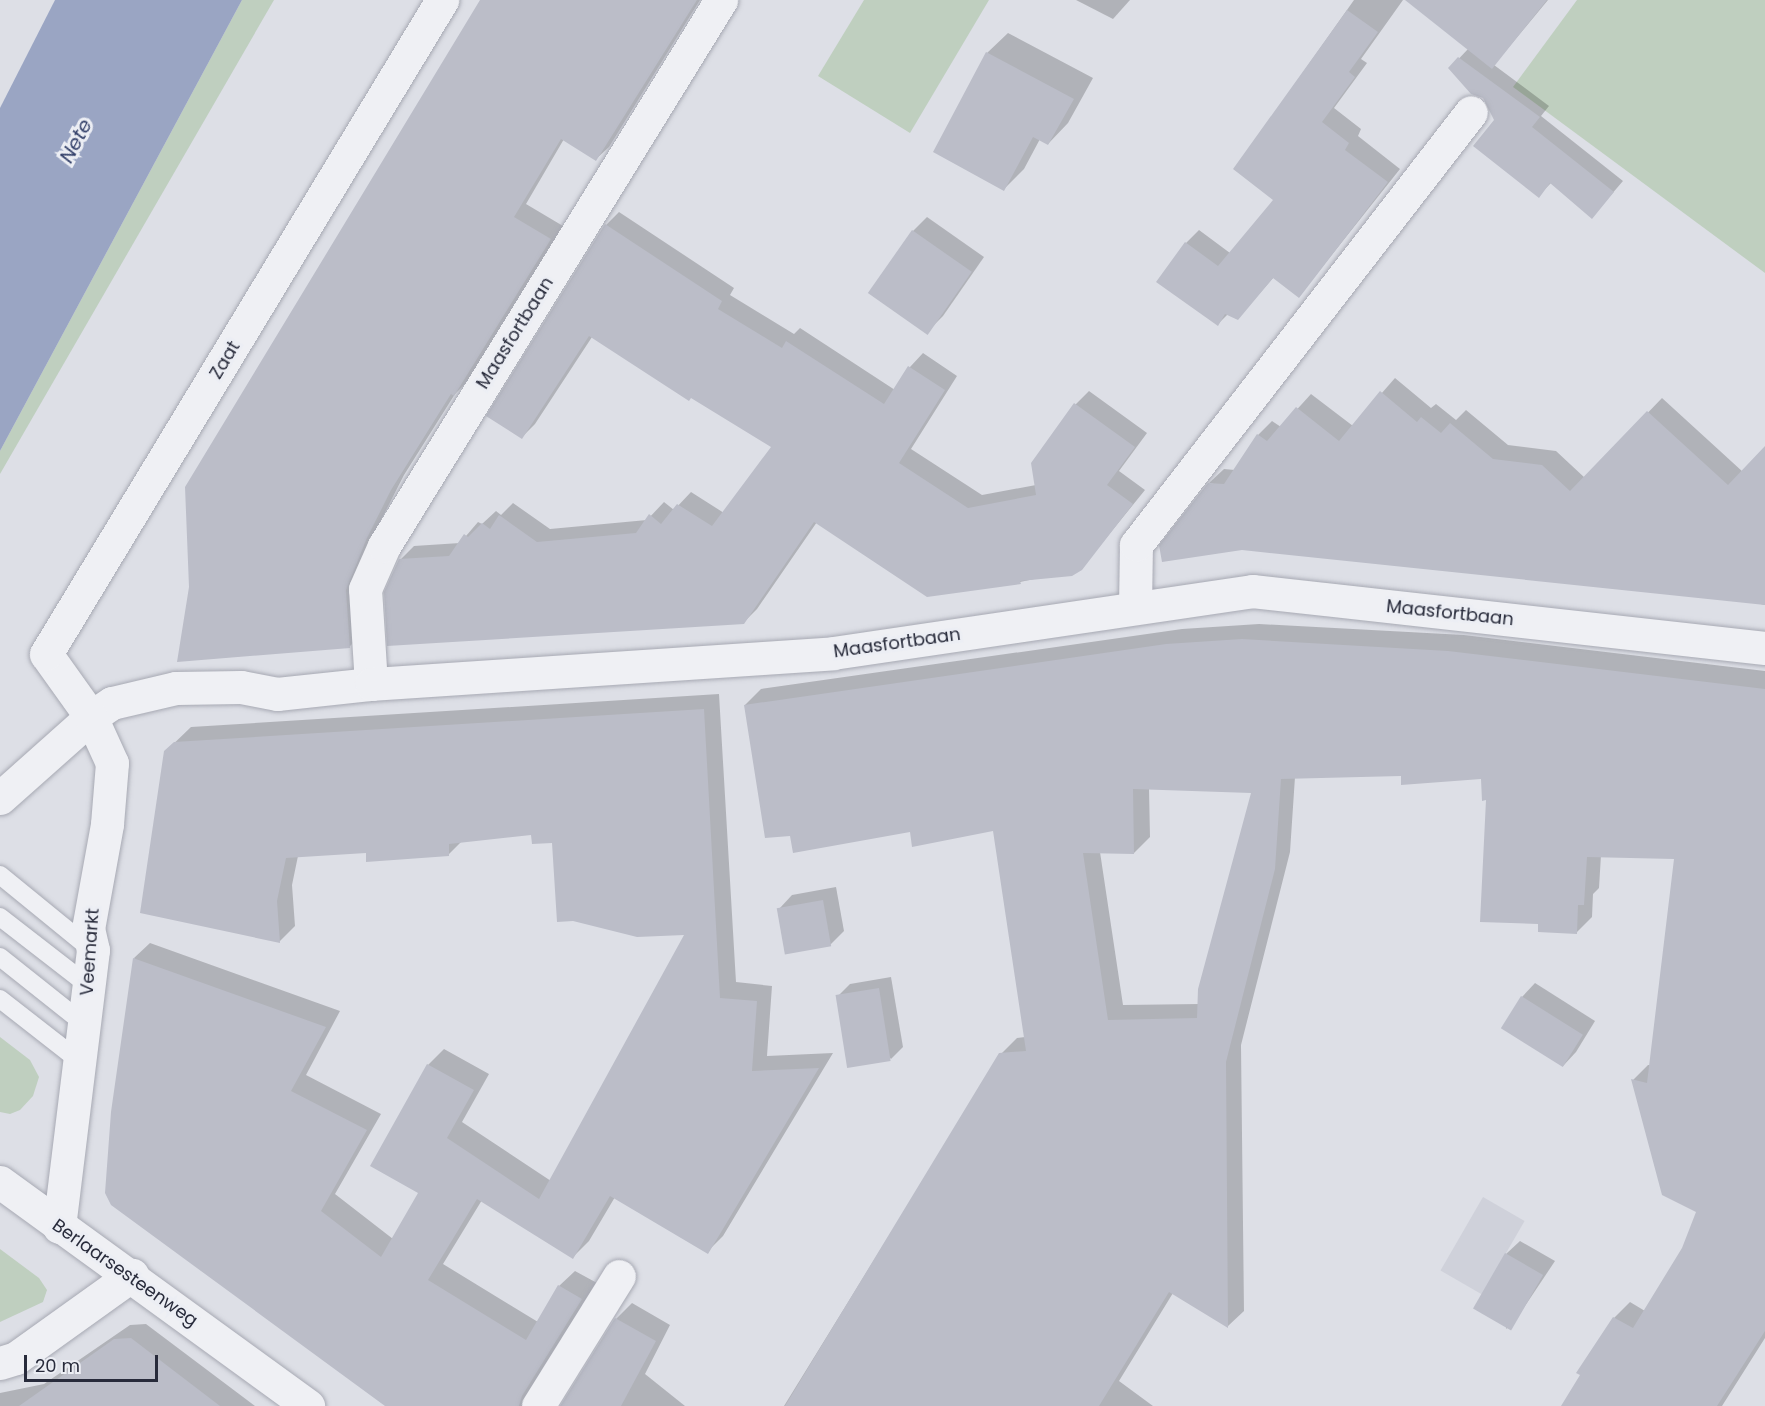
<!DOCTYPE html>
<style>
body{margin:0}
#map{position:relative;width:1765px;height:1406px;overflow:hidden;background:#dddfe6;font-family:Poppins,sans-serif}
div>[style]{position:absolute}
.built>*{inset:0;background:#cfd1da;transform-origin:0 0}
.green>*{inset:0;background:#bfcfbf}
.water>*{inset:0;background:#9aa5c3}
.shadow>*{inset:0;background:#0003}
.building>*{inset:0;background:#bbbdc8;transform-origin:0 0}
.roads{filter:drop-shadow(0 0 2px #a7a9b3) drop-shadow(0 0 2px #a7a9b3)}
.service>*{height:18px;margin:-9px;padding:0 9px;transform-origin:9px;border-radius:9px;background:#eff0f4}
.minor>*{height:33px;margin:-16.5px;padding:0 16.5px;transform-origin:16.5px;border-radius:16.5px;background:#eff0f4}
.tertiary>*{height:33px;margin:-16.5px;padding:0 16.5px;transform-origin:16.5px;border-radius:16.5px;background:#eff0f4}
span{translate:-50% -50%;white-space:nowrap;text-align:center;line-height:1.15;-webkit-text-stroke:6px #eceef4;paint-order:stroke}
.street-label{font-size:18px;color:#282b3b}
.water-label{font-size:20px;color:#35426b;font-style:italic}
.scale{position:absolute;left:24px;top:1355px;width:134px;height:27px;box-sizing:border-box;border:3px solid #282b3b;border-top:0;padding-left:8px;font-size:18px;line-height:21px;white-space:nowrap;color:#282b3b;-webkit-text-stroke:4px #eceef4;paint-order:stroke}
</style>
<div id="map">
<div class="built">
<div style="left:1483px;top:1197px;width:48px;height:85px;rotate:30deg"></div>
</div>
<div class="green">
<div style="clip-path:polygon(242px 0,274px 0,0 474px,0 451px)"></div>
<div style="clip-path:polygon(864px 0,989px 0,910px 133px,818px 76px)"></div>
<div style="clip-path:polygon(1577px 0,1765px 0,1765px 273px,1513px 87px)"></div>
<div style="clip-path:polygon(0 1037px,30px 1060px,39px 1077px,33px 1096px,20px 1110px,10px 1114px,0 1112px)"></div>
<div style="clip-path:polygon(0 1249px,39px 1278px,47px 1290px,43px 1302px,0 1322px)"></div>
</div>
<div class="water">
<div style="clip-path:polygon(55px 0,242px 0,0 451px,0 108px)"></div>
</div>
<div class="shadow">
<div style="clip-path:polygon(481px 0,700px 0,609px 147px,596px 159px,564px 139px,526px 204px,563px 226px,467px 382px,455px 394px,404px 475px,379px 524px,362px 634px,349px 647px,179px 661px)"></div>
<div style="clip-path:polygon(1076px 0,1130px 0,1113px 19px)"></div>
<div style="clip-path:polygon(1354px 0,1403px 0,1361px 59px,1367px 63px,1334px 108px,1361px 129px,1358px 136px,1400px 169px,1299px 296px,1274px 277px,1237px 319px,1228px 314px,1218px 324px,1158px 282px,1186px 243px,1199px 230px,1230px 253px,1275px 199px,1235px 169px)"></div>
<div style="clip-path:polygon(1407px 0,1548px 0,1494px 65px,1549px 106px,1541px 116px,1623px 181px,1592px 217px,1552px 182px,1538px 196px,1484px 96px,1450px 68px,1468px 49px)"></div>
<div style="clip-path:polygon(1008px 33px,1093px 78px,1068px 123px,1048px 144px,1040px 139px,1024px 169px,1004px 189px,987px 53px)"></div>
<div style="clip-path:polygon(619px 212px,734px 288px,730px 295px,794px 334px,800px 328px,895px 390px,910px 367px,923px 353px,957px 376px,911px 449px,982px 495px,1036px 485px,1032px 463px,1076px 404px,1089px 391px,1147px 433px,1119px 471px,1145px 490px,1081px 569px,1020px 582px,817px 522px,757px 609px,743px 623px,400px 560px,414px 546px,460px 543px,478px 522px,482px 524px,496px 511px,501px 515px,513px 503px,550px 529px,647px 520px,664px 502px,674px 510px,691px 492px,724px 513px,774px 446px,592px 337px,535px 424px,522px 437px,606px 225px)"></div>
<div style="clip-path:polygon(927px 217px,984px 257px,943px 316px,929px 330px,873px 295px,913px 231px)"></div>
<div style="clip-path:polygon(1395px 378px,1431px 408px,1436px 404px,1456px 420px,1466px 410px,1508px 445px,1556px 451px,1585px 478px,1662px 398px,1743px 472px,1765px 448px,1765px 605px,1209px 483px,1224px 469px,1235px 470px,1258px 435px,1272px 421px,1281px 427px,1311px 394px,1353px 426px)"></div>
<div style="clip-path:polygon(evenodd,1259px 624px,1464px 635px,1765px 671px,1765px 1338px,1722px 1406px,1580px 1406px,1614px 1318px,1630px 1302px,1645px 1311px,1684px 1248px,1698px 1211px,1633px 1080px,1648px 1065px,1651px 1065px,1675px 857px,1601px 855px,1599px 888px,1593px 894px,1592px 917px,1576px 933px,1540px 922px,1488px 799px,1483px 777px,1402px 774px,1295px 777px,1290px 852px,1241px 1045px,1244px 1311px,1228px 1326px,1173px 1293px,1119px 1381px,1153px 1406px,784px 1406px,1001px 1054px,1017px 1038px,1025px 1037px,994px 830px,792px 834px,745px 705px,761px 689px,1182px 629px,1259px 624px,1149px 788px,1253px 792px,1199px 1004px,1123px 1005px,1100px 852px,1134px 853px,1150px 837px,1149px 788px)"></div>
<div style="clip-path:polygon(719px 694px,736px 982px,772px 986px,767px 1056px,833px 1053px,723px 1236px,707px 1252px,615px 1197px,589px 1241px,573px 1257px,482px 1200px,443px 1264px,538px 1322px,559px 1286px,575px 1271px,597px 1283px,543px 1406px,386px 1406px,134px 958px,150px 943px,340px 1011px,306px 1075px,381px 1114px,335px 1194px,393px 1239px,420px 1192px,428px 1065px,444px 1049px,489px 1074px,462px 1122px,551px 1181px,687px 933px,553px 841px,532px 834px,462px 841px,449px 854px,367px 851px,298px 856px,292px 885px,295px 926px,279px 942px,165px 752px,191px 727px)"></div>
<div style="clip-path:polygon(836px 887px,844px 931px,830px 945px,779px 909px,792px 895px)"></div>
<div style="clip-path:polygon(891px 977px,903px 1047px,891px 1059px,838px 996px,850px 984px)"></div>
<div style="clip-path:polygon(1535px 983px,1595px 1021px,1576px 1052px,1563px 1066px,1522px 997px)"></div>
<div style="clip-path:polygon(1520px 1241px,1555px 1261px,1519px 1315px,1506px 1329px,1506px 1254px)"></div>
<div style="clip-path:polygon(632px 1303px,670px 1325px,645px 1374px,685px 1406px,562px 1406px,616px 1319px)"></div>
<div style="clip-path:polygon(146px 1324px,255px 1406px,0 1406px,0 1393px,44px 1384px,130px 1325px)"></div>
</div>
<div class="building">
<div style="clip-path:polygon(480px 0,697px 0,596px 161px,561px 139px,514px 217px,551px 239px,454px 396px,451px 394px,391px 490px,367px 538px,346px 590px,350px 648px,177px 662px,189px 587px,185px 487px)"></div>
<div style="clip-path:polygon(1405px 0,1547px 0,1492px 69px)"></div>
<div style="clip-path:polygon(1347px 10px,1378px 32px,1349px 72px,1355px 77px,1322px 122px,1349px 143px,1345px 150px,1388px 182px,1299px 298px,1273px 278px,1238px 320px,1225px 314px,1218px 326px,1156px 282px,1185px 242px,1218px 266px,1273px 200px,1233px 169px)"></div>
<div style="clip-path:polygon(986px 52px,1074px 99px,1048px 145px,1033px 137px,1004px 191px,933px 152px)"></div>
<div style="clip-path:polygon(1458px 57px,1540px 117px,1532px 127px,1614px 192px,1592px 219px,1550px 183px,1539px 198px,1473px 146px,1494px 120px,1483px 98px,1471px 94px,1448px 68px)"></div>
<div style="clip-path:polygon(605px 224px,722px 301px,718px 309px,782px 348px,786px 341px,884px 404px,908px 366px,945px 390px,899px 463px,968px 508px,1036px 495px,1031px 463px,1074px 403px,1135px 447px,1107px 485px,1133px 504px,1082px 570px,1072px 576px,1020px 581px,1021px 584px,927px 597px,814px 522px,744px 624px,387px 646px,384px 592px,399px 559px,449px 556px,464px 534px,468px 537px,482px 523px,490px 529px,499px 515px,537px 542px,636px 533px,649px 514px,661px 524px,677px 504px,712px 526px,771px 447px,691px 398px,689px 401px,589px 336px,522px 439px,486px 416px)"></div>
<div style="left:912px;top:230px;width:73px;height:77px;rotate:35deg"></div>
<div style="clip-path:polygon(1380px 391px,1417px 422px,1421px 417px,1441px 433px,1450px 423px,1493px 459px,1542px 465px,1570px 491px,1647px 411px,1728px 485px,1765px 446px,1765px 605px,1242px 550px,1162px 562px,1159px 545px,1208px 483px,1224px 484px,1257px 434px,1267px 441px,1296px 407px,1339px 441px)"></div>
<div style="clip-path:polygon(evenodd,1242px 639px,1448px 651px,1765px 689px,1765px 1331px,1717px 1406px,1561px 1406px,1580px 1375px,1576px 1373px,1613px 1317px,1633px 1328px,1682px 1248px,1696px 1212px,1662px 1195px,1631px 1079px,1647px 1083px,1674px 859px,1587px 857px,1584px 905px,1578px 905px,1577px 934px,1538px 932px,1538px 924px,1480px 922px,1486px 800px,1482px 801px,1481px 779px,1401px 785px,1401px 776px,1281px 779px,1275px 869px,1226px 1062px,1228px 1328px,1169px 1292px,1099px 1406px,785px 1406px,999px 1053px,1026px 1051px,993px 831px,912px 847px,910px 832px,793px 853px,790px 836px,765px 838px,744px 705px,1166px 644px,1242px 639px,1133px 789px,1251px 793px,1198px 989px,1197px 1018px,1108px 1020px,1083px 853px,1134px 854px,1133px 789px)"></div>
<div style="clip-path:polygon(704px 709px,720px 998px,757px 1001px,752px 1071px,819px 1068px,708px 1254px,610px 1196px,573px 1259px,477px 1199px,428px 1280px,526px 1340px,558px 1285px,582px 1299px,522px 1396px,519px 1406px,385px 1406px,111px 1205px,105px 1193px,111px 1112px,133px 958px,326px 1027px,291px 1091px,367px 1130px,321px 1211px,381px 1257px,418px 1193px,370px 1166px,427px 1064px,474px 1090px,447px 1138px,539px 1199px,684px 935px,637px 937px,573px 921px,557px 922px,552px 843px,532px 844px,531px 835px,449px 844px,449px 856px,366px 862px,366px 853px,286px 858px,277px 901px,280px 943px,140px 913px,164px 751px,174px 742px)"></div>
<div style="left:823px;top:900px;width:47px;height:47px;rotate:80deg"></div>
<div style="left:879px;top:988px;width:74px;height:44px;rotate:81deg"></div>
<div style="left:1521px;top:996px;width:73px;height:38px;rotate:32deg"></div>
<div style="left:1505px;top:1253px;width:44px;height:64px;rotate:30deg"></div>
<div style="clip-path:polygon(615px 1318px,656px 1341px,621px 1406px,560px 1406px)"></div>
<div style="clip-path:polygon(131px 1338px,220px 1406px,19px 1406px,114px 1339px)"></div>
</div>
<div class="roads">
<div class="service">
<div style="left:0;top:875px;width:119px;rotate:39.2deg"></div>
<div style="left:0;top:917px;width:113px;rotate:37.8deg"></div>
<div style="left:0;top:957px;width:106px;rotate:38.5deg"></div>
<div style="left:0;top:999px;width:99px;rotate:38deg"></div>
</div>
<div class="minor">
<div style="left:1135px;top:607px;width:62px;rotate:-89.1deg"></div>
<div style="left:1136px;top:545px;width:547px;rotate:-52.27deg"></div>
<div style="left:371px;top:684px;width:95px;rotate:-93.6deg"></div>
<div style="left:365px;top:589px;width:47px;rotate:-66.2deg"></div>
<div style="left:384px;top:546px;width:642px;rotate:-58.32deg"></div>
<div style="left:0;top:798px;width:122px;rotate:-41.7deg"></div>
<div style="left:91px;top:717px;width:25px;rotate:-34deg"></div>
<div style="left:112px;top:703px;width:66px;rotate:-13.2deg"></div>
<div style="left:176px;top:688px;width:65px;rotate:-0.9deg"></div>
<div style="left:241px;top:687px;width:37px;rotate:11deg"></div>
<div style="left:277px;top:694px;width:95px;rotate:-6.1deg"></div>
<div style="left:371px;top:684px;width:463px;rotate:-3.8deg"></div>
<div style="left:833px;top:653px;width:424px;rotate:-8.4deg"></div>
<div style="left:1252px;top:591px;width:516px;rotate:6.34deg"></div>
<div style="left:59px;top:1227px;width:279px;rotate:-83deg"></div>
<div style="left:93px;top:950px;width:22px;rotate:-103deg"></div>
<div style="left:88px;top:929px;width:107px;rotate:-79.7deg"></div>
<div style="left:107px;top:824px;width:61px;rotate:-85.3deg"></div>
<div style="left:112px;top:763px;width:51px;rotate:-114.5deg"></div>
<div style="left:91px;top:717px;width:77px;rotate:-125.5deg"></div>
<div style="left:46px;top:654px;width:765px;rotate:-58.8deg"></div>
<div style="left:0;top:1363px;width:17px;rotate:-17deg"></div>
<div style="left:16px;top:1358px;width:143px;rotate:-35.6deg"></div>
<div style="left:538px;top:1406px;width:153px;rotate:-58.1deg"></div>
</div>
<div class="tertiary">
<div style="left:0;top:1182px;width:381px;rotate:36deg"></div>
</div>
</div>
<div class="street-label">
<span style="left:515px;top:333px;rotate:-58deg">Maasfortbaan</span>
<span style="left:225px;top:360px;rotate:-59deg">Zaat</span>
<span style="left:1450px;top:613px;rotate:6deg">Maasfortbaan</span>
<span style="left:897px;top:643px;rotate:-8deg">Maasfortbaan</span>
<span style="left:90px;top:952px;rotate:-86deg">Veemarkt</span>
<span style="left:125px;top:1273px;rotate:35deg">Berlaarsesteenweg</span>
</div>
<div class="water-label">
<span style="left:76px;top:141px;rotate:-62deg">Nete</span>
</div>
<div class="scale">20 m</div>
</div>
